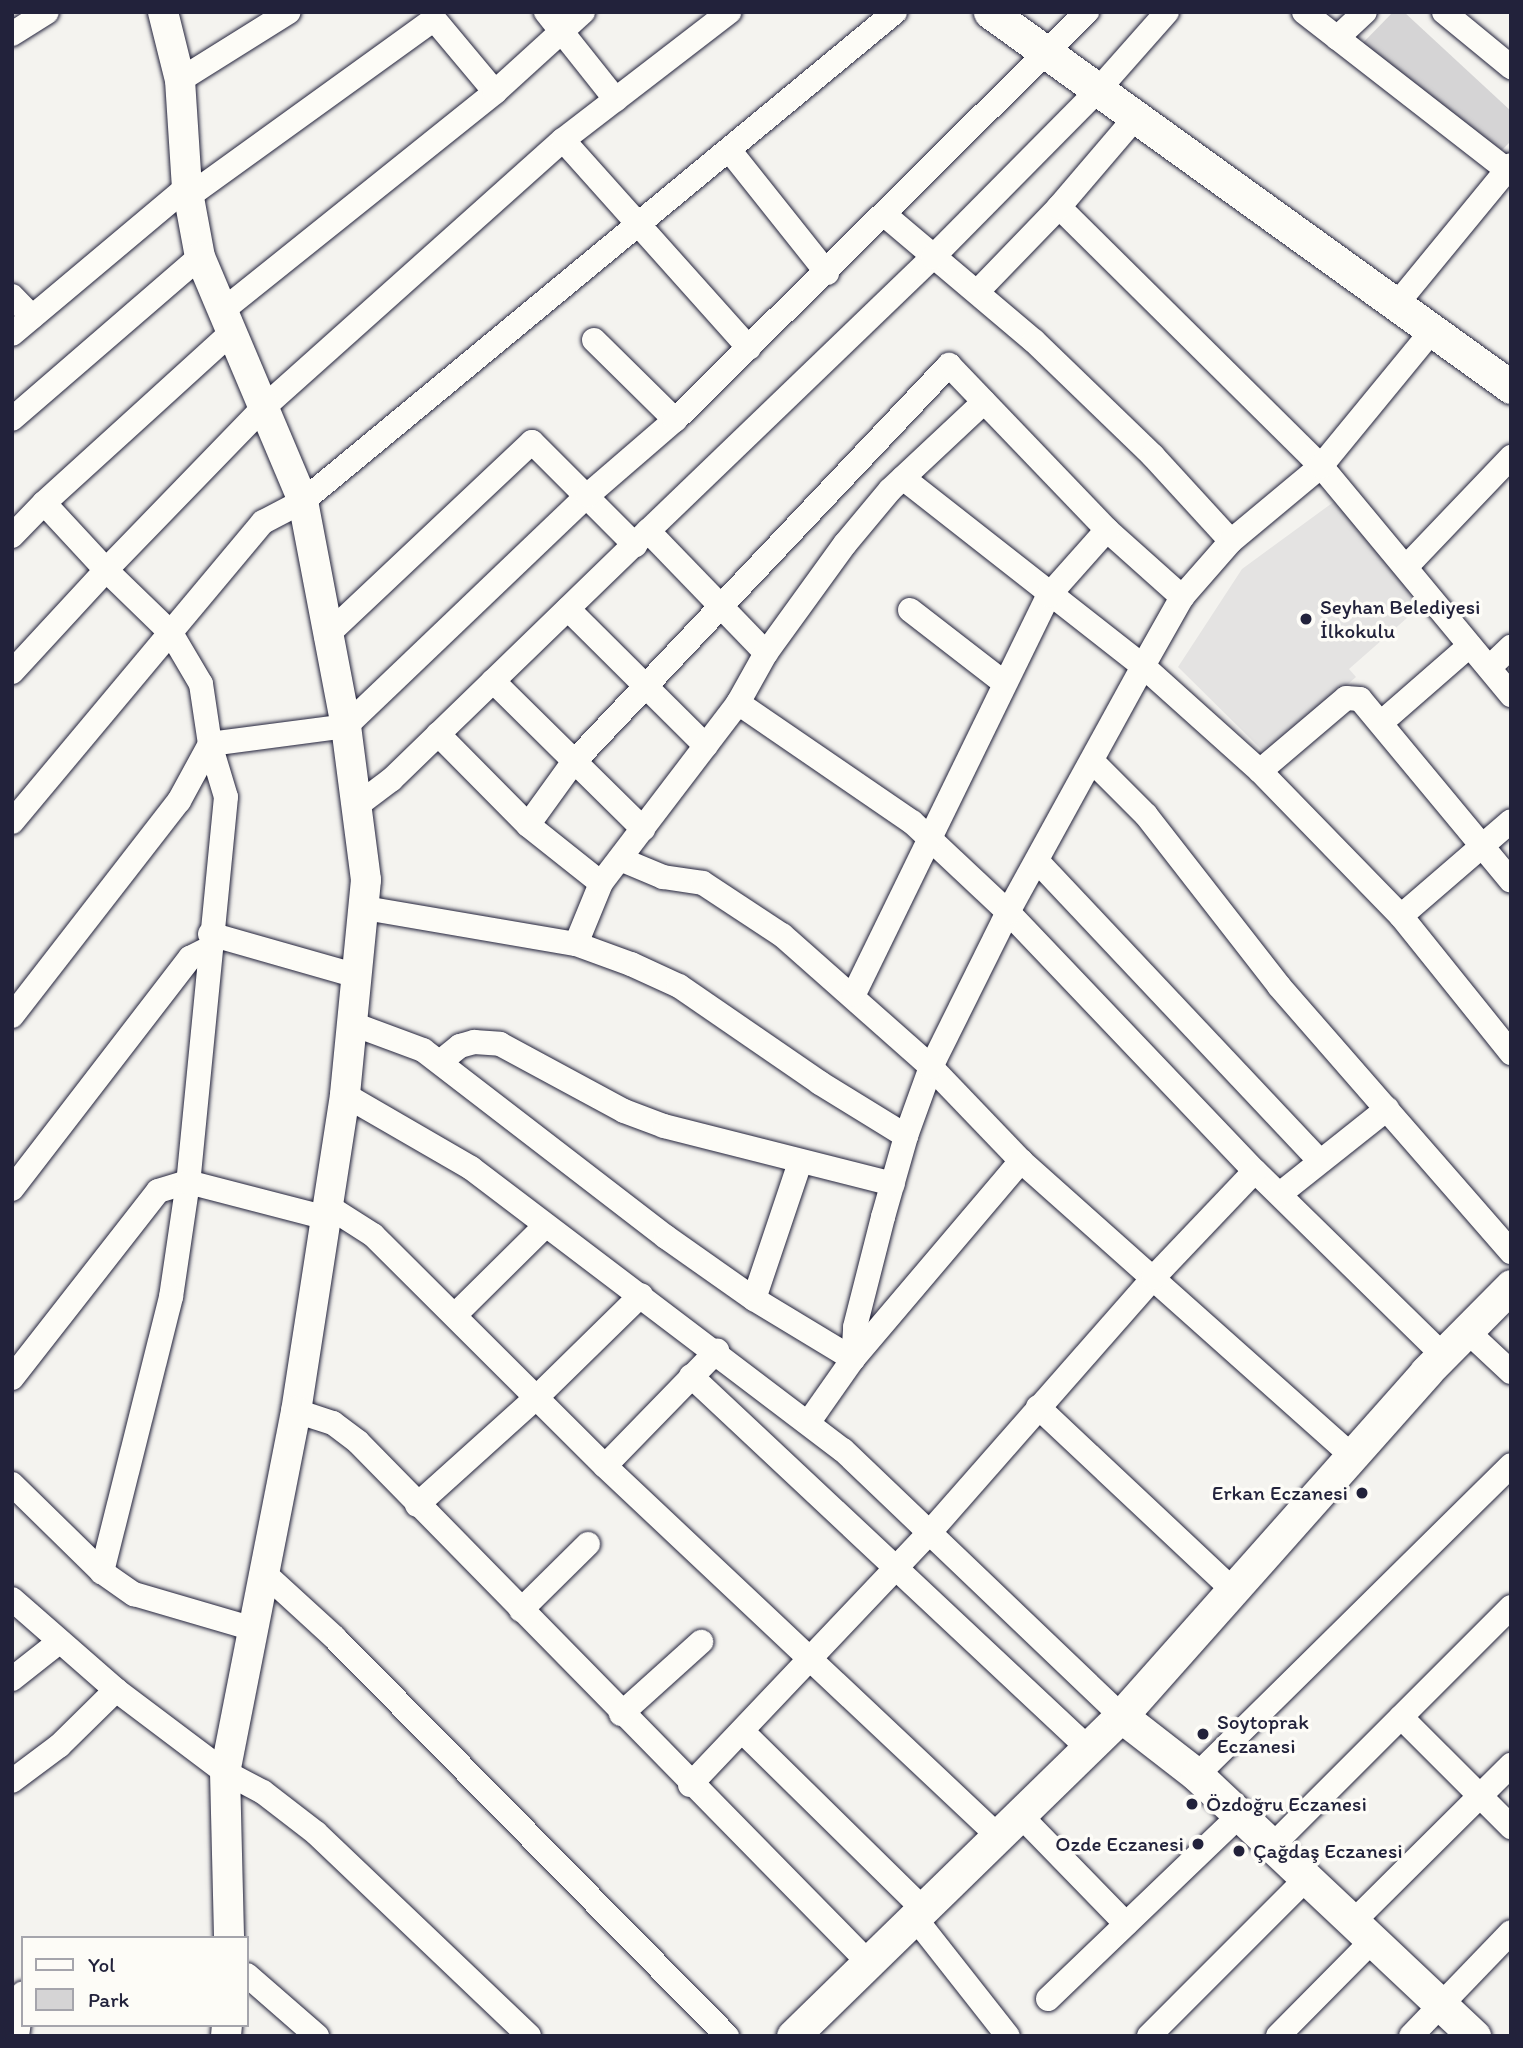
<!DOCTYPE html>
<meta charset="utf-8">
<style>
body{margin:0}
#map{position:relative;width:1523px;height:2048px;overflow:hidden;background:#f4f3ef;font-family:Itim,sans-serif}
div>[style]{position:absolute}
.built>*{inset:0;background:#e4e3e2}
.green>*{inset:0;background:#d5d4d5}
.roads{filter:drop-shadow(0 0 2px #22223b) drop-shadow(0 0 2px #22223b)}
.minor>*{height:24px;margin:-12px;padding:0 12px;transform-origin:12px;border-radius:12px;background:#fdfcf7}
.tertiary>*{height:30px;margin:-15px;padding:0 15px;transform-origin:15px;border-radius:15px;background:#fdfcf7}
.secondary>*{height:33px;margin:-16.5px;padding:0 16.5px;transform-origin:16.5px;border-radius:16.5px;background:#fdfcf7}
.dots>*{width:19px;height:19px;translate:-50% -50%;box-sizing:border-box;border:4px solid #fdfcf7;border-radius:50%}
span{translate:-50% -50%;white-space:nowrap;text-align:center;line-height:1.15;-webkit-text-stroke:7px #fdfcf7;paint-order:stroke}
.poi-label{font-size:21px;color:#22223b}
.left{translate:0 -50%;text-align:left}
.right{translate:-100% -50%;text-align:right}
.frame{position:absolute;inset:0;border:14px solid #22223b;pointer-events:none}
.legend{position:absolute;left:21px;top:1936px;width:228px;height:91px;box-sizing:border-box;background:#fdfcf7;border:2px solid #a5a5ac;margin:0;padding:9px 12px;list-style:none;font-size:21px;color:#22223b}
.legend li{display:flex;align-items:center;gap:14px;height:35px}
.legend b{width:35px;border:2px solid #a5a5ac}
</style>
<div id="map">
<div class="built">
<div style="clip-path:polygon(1339px 498px,1424px 603px,1349px 669px,1356px 677px,1267px 755px,1178px 667px,1242px 569px)"></div>
</div>
<div class="green">
<div style="clip-path:polygon(1393px 12px,1404px 12px,1511px 111px,1511px 141px,1502px 150px,1356px 50px)"></div>
</div>
<div class="roads">
<div class="minor">
<div style="left:546px;top:12px;width:112px;rotate:51.5deg"></div>
<div style="left:1304px;top:12px;width:257px;rotate:37.9deg"></div>
<div style="left:1444px;top:12px;width:87px;rotate:39.4deg"></div>
<div style="left:12px;top:34px;width:41px;rotate:-32.2deg"></div>
<div style="left:1337px;top:38px;width:38px;rotate:-43deg"></div>
<div style="left:180px;top:80px;width:128px;rotate:-32deg"></div>
<div style="left:563px;top:140px;width:279px;rotate:48.2deg"></div>
<div style="left:730px;top:151px;width:156px;rotate:51.5deg"></div>
<div style="left:189px;top:196px;width:302px;rotate:-35.8deg"></div>
<div style="left:434px;top:19px;width:95px;rotate:50.1deg"></div>
<div style="left:1059px;top:207px;width:368px;rotate:44.7deg"></div>
<div style="left:1321px;top:466px;width:298px;rotate:50.3deg"></div>
<div style="left:886px;top:216px;width:194px;rotate:40.2deg"></div>
<div style="left:1034px;top:341px;width:165px;rotate:44deg"></div>
<div style="left:1153px;top:456px;width:115px;rotate:47.5deg"></div>
<div style="left:978px;top:291px;width:117px;rotate:-46deg"></div>
<div style="left:1059px;top:207px;width:118px;rotate:-49.5deg"></div>
<div style="left:12px;top:296px;width:29px;rotate:46deg"></div>
<div style="left:1396px;top:305px;width:181px;rotate:-50.6deg"></div>
<div style="left:222px;top:311px;width:350px;rotate:-38.7deg"></div>
<div style="left:495px;top:92px;width:119px;rotate:-42.3deg"></div>
<div style="left:12px;top:334px;width:229px;rotate:-40deg"></div>
<div style="left:594px;top:340px;width:114px;rotate:44.6deg"></div>
<div style="left:12px;top:419px;width:248px;rotate:-40.8deg"></div>
<div style="left:903px;top:478px;width:305px;rotate:38.1deg"></div>
<div style="left:1143px;top:666px;width:157px;rotate:41.9deg"></div>
<div style="left:1260px;top:771px;width:202px;rotate:45.8deg"></div>
<div style="left:1401px;top:916px;width:176px;rotate:51.2deg"></div>
<div style="left:44px;top:503px;width:251px;rotate:-42.3deg"></div>
<div style="left:12px;top:536px;width:46px;rotate:-45.9deg"></div>
<div style="left:44px;top:503px;width:91px;rotate:47.2deg"></div>
<div style="left:106px;top:570px;width:226px;rotate:-45.9deg"></div>
<div style="left:263px;top:408px;width:402px;rotate:-41.8deg"></div>
<div style="left:563px;top:140px;width:210px;rotate:-37.6deg"></div>
<div style="left:1407px;top:566px;width:151px;rotate:-46.3deg"></div>
<div style="left:568px;top:609px;width:194px;rotate:44.8deg"></div>
<div style="left:910px;top:610px;width:118px;rotate:37.7deg"></div>
<div style="left:326px;top:636px;width:283px;rotate:-43.3deg"></div>
<div style="left:532px;top:442px;width:146px;rotate:45deg"></div>
<div style="left:766px;top:653px;width:170px;rotate:-134deg"></div>
<div style="left:648px;top:531px;width:395px;rotate:-43.9deg"></div>
<div style="left:933px;top:257px;width:235px;rotate:-45.3deg"></div>
<div style="left:1098px;top:90px;width:104px;rotate:-48.5deg"></div>
<div style="left:1490px;top:667px;width:29px;rotate:-44deg"></div>
<div style="left:12px;top:672px;width:139px;rotate:-47.3deg"></div>
<div style="left:106px;top:570px;width:91px;rotate:44.1deg"></div>
<div style="left:171px;top:633px;width:59px;rotate:59.5deg"></div>
<div style="left:201px;top:684px;width:61px;rotate:81.5deg"></div>
<div style="left:210px;top:744px;width:137px;rotate:-7.5deg"></div>
<div style="left:346px;top:726px;width:335px;rotate:-43.7deg"></div>
<div style="left:588px;top:495px;width:115px;rotate:-40.8deg"></div>
<div style="left:675px;top:420px;width:580px;rotate:-44.72deg"></div>
<div style="left:493px;top:681px;width:211px;rotate:44.6deg"></div>
<div style="left:738px;top:703px;width:211px;rotate:34.4deg"></div>
<div style="left:912px;top:822px;width:132px;rotate:43.2deg"></div>
<div style="left:1008px;top:912px;width:358px;rotate:46.4deg"></div>
<div style="left:1255px;top:1171px;width:262px;rotate:44.4deg"></div>
<div style="left:1382px;top:722px;width:116px;rotate:-41.1deg"></div>
<div style="left:438px;top:734px;width:128px;rotate:45.3deg"></div>
<div style="left:528px;top:825px;width:93px;rotate:38.5deg"></div>
<div style="left:1092px;top:761px;width:76px;rotate:45deg"></div>
<div style="left:1146px;top:815px;width:217px;rotate:52.1deg"></div>
<div style="left:1279px;top:986px;width:353px;rotate:48.9deg"></div>
<div style="left:1260px;top:771px;width:113px;rotate:-40.3deg"></div>
<div style="left:1346px;top:698px;width:14px;rotate:4deg"></div>
<div style="left:1360px;top:699px;width:236px;rotate:50.3deg"></div>
<div style="left:359px;top:804px;width:40px;rotate:-37deg"></div>
<div style="left:391px;top:780px;width:354px;rotate:-44.1deg"></div>
<div style="left:12px;top:822px;width:391px;rotate:-50.1deg"></div>
<div style="left:263px;top:522px;width:45px;rotate:-27.7deg"></div>
<div style="left:303px;top:501px;width:768px;rotate:-39.56deg"></div>
<div style="left:528px;top:825px;width:75px;rotate:-54.2deg"></div>
<div style="left:572px;top:764px;width:549px;rotate:-46.62deg"></div>
<div style="left:949px;top:365px;width:228px;rotate:46.2deg"></div>
<div style="left:1107px;top:530px;width:101px;rotate:41.8deg"></div>
<div style="left:620px;top:859px;width:47px;rotate:22.7deg"></div>
<div style="left:663px;top:877px;width:40px;rotate:8.5deg"></div>
<div style="left:703px;top:883px;width:95px;rotate:33.4deg"></div>
<div style="left:782px;top:935px;width:199px;rotate:41.5deg"></div>
<div style="left:931px;top:1067px;width:130px;rotate:46.2deg"></div>
<div style="left:1038px;top:862px;width:410px;rotate:46.7deg"></div>
<div style="left:365px;top:908px;width:214px;rotate:9.7deg"></div>
<div style="left:576px;top:944px;width:59px;rotate:20deg"></div>
<div style="left:631px;top:964px;width:53px;rotate:24.6deg"></div>
<div style="left:679px;top:986px;width:171px;rotate:34.5deg"></div>
<div style="left:820px;top:1083px;width:101px;rotate:31.6deg"></div>
<div style="left:1401px;top:916px;width:145px;rotate:-40.8deg"></div>
<div style="left:210px;top:934px;width:150px;rotate:15.9deg"></div>
<div style="left:576px;top:944px;width:66px;rotate:-67.7deg"></div>
<div style="left:601px;top:883px;width:226px;rotate:-52.7deg"></div>
<div style="left:738px;top:703px;width:57px;rotate:-60.8deg"></div>
<div style="left:766px;top:653px;width:135px;rotate:-54.1deg"></div>
<div style="left:845px;top:544px;width:70px;rotate:-50.2deg"></div>
<div style="left:890px;top:490px;width:129px;rotate:-43.1deg"></div>
<div style="left:854px;top:994px;width:444px;rotate:-64deg"></div>
<div style="left:1049px;top:595px;width:87px;rotate:-48.3deg"></div>
<div style="left:12px;top:1016px;width:272px;rotate:-52.2deg"></div>
<div style="left:179px;top:801px;width:65px;rotate:-61.5deg"></div>
<div style="left:210px;top:744px;width:55px;rotate:73.2deg"></div>
<div style="left:226px;top:797px;width:387px;rotate:95.6deg"></div>
<div style="left:188px;top:1182px;width:116px;rotate:98.4deg"></div>
<div style="left:171px;top:1297px;width:284px;rotate:104.1deg"></div>
<div style="left:350px;top:1023px;width:78px;rotate:20.3deg"></div>
<div style="left:423px;top:1050px;width:307px;rotate:37.6deg"></div>
<div style="left:666px;top:1237px;width:108px;rotate:35.2deg"></div>
<div style="left:754px;top:1299px;width:116px;rotate:31.2deg"></div>
<div style="left:853px;top:1359px;width:32px;rotate:-86deg"></div>
<div style="left:855px;top:1327px;width:114px;rotate:-75.7deg"></div>
<div style="left:883px;top:1217px;width:84px;rotate:-74.1deg"></div>
<div style="left:906px;top:1136px;width:73px;rotate:-70.1deg"></div>
<div style="left:931px;top:1067px;width:173px;rotate:-63.6deg"></div>
<div style="left:1008px;top:912px;width:281px;rotate:-61.2deg"></div>
<div style="left:1143px;top:666px;width:79px;rotate:-60.5deg"></div>
<div style="left:1182px;top:597px;width:74px;rotate:-48.8deg"></div>
<div style="left:1231px;top:541px;width:117px;rotate:-39.8deg"></div>
<div style="left:1321px;top:466px;width:175px;rotate:-50.6deg"></div>
<div style="left:440px;top:1062px;width:26px;rotate:-39deg"></div>
<div style="left:460px;top:1046px;width:15px;rotate:-16deg"></div>
<div style="left:474px;top:1042px;width:26px;rotate:4deg"></div>
<div style="left:500px;top:1044px;width:141px;rotate:28.4deg"></div>
<div style="left:624px;top:1111px;width:43px;rotate:20.6deg"></div>
<div style="left:664px;top:1126px;width:236px;rotate:14.2deg"></div>
<div style="left:345px;top:1095px;width:146px;rotate:30.1deg"></div>
<div style="left:471px;top:1168px;width:467px;rotate:37.2deg"></div>
<div style="left:843px;top:1450px;width:385px;rotate:43.7deg"></div>
<div style="left:12px;top:1189px;width:292px;rotate:-52.4deg"></div>
<div style="left:190px;top:958px;width:20px;rotate:-27deg"></div>
<div style="left:1280px;top:1194px;width:137px;rotate:-38.5deg"></div>
<div style="left:326px;top:1205px;width:56px;rotate:32.6deg"></div>
<div style="left:373px;top:1235px;width:327px;rotate:44.9deg"></div>
<div style="left:605px;top:1466px;width:540px;rotate:43.27deg"></div>
<div style="left:754px;top:1299px;width:145px;rotate:-71.4deg"></div>
<div style="left:455px;top:1315px;width:127px;rotate:-44.7deg"></div>
<div style="left:1467px;top:1331px;width:60px;rotate:43deg"></div>
<div style="left:691px;top:1376px;width:544px;rotate:43.14deg"></div>
<div style="left:12px;top:1378px;width:237px;rotate:-52deg"></div>
<div style="left:158px;top:1191px;width:31px;rotate:-17deg"></div>
<div style="left:188px;top:1182px;width:139px;rotate:14.5deg"></div>
<div style="left:1038px;top:1407px;width:267px;rotate:43.2deg"></div>
<div style="left:296px;top:1411px;width:39px;rotate:18deg"></div>
<div style="left:333px;top:1423px;width:31px;rotate:37deg"></div>
<div style="left:358px;top:1442px;width:728px;rotate:45.56deg"></div>
<div style="left:808px;top:1423px;width:78px;rotate:-54.9deg"></div>
<div style="left:853px;top:1359px;width:260px;rotate:-49.7deg"></div>
<div style="left:1021px;top:1161px;width:442px;rotate:41.7deg"></div>
<div style="left:605px;top:1466px;width:161px;rotate:-45.8deg"></div>
<div style="left:12px;top:1484px;width:126px;rotate:44.4deg"></div>
<div style="left:102px;top:1572px;width:39px;rotate:35deg"></div>
<div style="left:134px;top:1594px;width:121px;rotate:16.3deg"></div>
<div style="left:417px;top:1505px;width:160px;rotate:-42deg"></div>
<div style="left:536px;top:1398px;width:147px;rotate:-44.4deg"></div>
<div style="left:263px;top:1572px;width:98px;rotate:42.5deg"></div>
<div style="left:335px;top:1638px;width:559px;rotate:45.44deg"></div>
<div style="left:12px;top:1599px;width:138px;rotate:41.2deg"></div>
<div style="left:116px;top:1690px;width:136px;rotate:37deg"></div>
<div style="left:225px;top:1772px;width:43px;rotate:27.8deg"></div>
<div style="left:263px;top:1792px;width:67px;rotate:37.7deg"></div>
<div style="left:316px;top:1833px;width:294px;rotate:43.6deg"></div>
<div style="left:521px;top:1610px;width:94px;rotate:-44.6deg"></div>
<div style="left:12px;top:1679px;width:60px;rotate:-38.2deg"></div>
<div style="left:621px;top:1714px;width:108px;rotate:-42deg"></div>
<div style="left:1401px;top:1717px;width:156px;rotate:45deg"></div>
<div style="left:743px;top:1732px;width:252px;rotate:44.5deg"></div>
<div style="left:1197px;top:1775px;width:441px;rotate:-44.6deg"></div>
<div style="left:12px;top:1781px;width:59px;rotate:-36.7deg"></div>
<div style="left:59px;top:1746px;width:80px;rotate:-44.5deg"></div>
<div style="left:690px;top:1785px;width:349px;rotate:-46.5deg"></div>
<div style="left:930px;top:1532px;width:339px;rotate:-48.7deg"></div>
<div style="left:1154px;top:1277px;width:146px;rotate:-46.4deg"></div>
<div style="left:1020px;top:1815px;width:152px;rotate:45.8deg"></div>
<div style="left:1272px;top:1846px;width:338px;rotate:-45deg"></div>
<div style="left:915px;top:1918px;width:150px;rotate:51.8deg"></div>
<div style="left:1353px;top:1922px;width:223px;rotate:-44.8deg"></div>
<div style="left:247px;top:1975px;width:93px;rotate:41.1deg"></div>
<div style="left:1048px;top:1999px;width:266px;rotate:-43.8deg"></div>
<div style="left:17px;top:2036px;width:43px;rotate:-82.1deg"></div>
<div style="left:1149px;top:2036px;width:223px;rotate:-45deg"></div>
<div style="left:1278px;top:2036px;width:135px;rotate:-45.3deg"></div>
<div style="left:1411px;top:2036px;width:144px;rotate:-46.1deg"></div>
</div>
<div class="tertiary">
<div style="left:163px;top:12px;width:70px;rotate:76deg"></div>
<div style="left:180px;top:80px;width:107px;rotate:86.3deg"></div>
<div style="left:187px;top:187px;width:71px;rotate:79.5deg"></div>
<div style="left:200px;top:257px;width:265px;rotate:67.1deg"></div>
<div style="left:303px;top:501px;width:229px;rotate:79.2deg"></div>
<div style="left:346px;top:726px;width:155px;rotate:82.6deg"></div>
<div style="left:366px;top:880px;width:216px;rotate:95.6deg"></div>
<div style="left:345px;top:1095px;width:320px;rotate:98.8deg"></div>
<div style="left:296px;top:1411px;width:368px;rotate:101.1deg"></div>
<div style="left:225px;top:1772px;width:166px;rotate:88.6deg"></div>
<div style="left:226px;top:2036px;width:11px;rotate:-85deg"></div>
</div>
<div class="secondary">
<div style="left:990px;top:12px;width:642px;rotate:35.75deg"></div>
<div style="left:1121px;top:1716px;width:96px;rotate:37.8deg"></div>
<div style="left:1197px;top:1775px;width:381px;rotate:43.3deg"></div>
<div style="left:793px;top:2036px;width:458px;rotate:-44.3deg"></div>
<div style="left:1121px;top:1716px;width:460px;rotate:-48.4deg"></div>
<div style="left:1426px;top:1372px;width:121px;rotate:-45.3deg"></div>
</div>
</div>
<div class="dots">
<div style="left:1306px;top:619px;background:#22223b"></div>
<div style="left:1362px;top:1493px;background:#22223b"></div>
<div style="left:1203px;top:1734px;background:#22223b"></div>
<div style="left:1192px;top:1804px;background:#22223b"></div>
<div style="left:1198px;top:1844px;background:#22223b"></div>
<div style="left:1239px;top:1851px;background:#22223b"></div>
</div>
<div class="poi-label">
<span class="left" style="left:1320px;top:619px">Seyhan Belediyesi<br>İlkokulu</span>
<span class="right" style="left:1348px;top:1493px">Erkan Eczanesi</span>
<span class="left" style="left:1217px;top:1734px">Soytoprak<br>Eczanesi</span>
<span class="left" style="left:1206px;top:1804px">Özdoğru Eczanesi</span>
<span class="right" style="left:1184px;top:1844px">Ozde Eczanesi</span>
<span class="left" style="left:1253px;top:1851px">Çağdaş Eczanesi</span>
</div>
<div class="frame"></div>
<ul class="legend">
<li><b style="height:9px;background:#fdfcf7"></b>Yol</li>
<li><b style="height:19px;background:#d5d4d5"></b>Park</li>
</ul>
</div>
